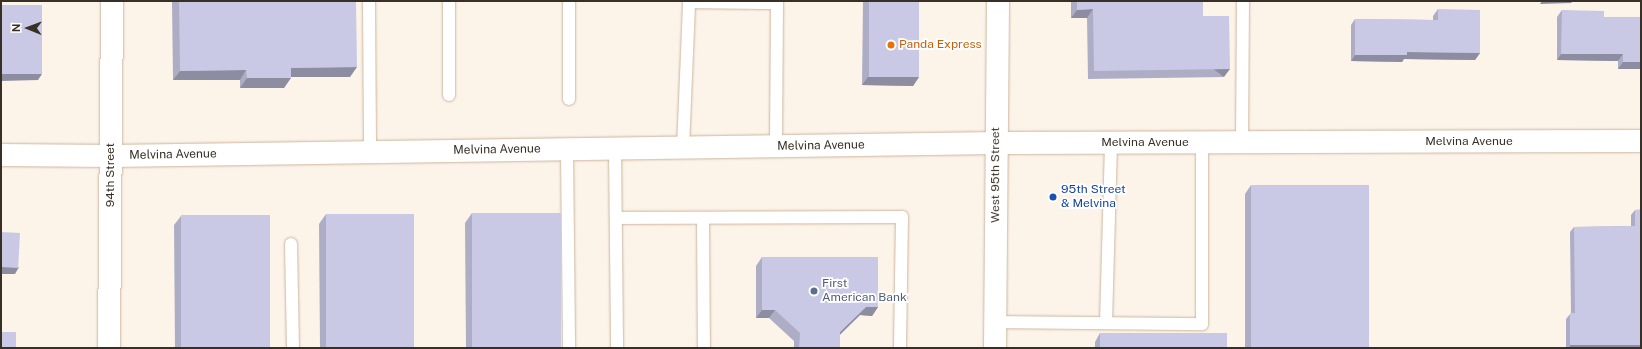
<!DOCTYPE html>
<style>
body{margin:0}
#map{position:relative;width:1642px;height:349px;overflow:hidden;background:#fcf3e9;font-family:"Public Sans",sans-serif}
div>[style]{position:absolute}
.roads{filter:drop-shadow(0 0 1px #cbb69e) drop-shadow(0 0 1px #cbb69e)}
.service>*{height:12px;margin:-6px;padding:0 6px;transform-origin:6px;border-radius:6px;background:#fff}
.minor>*{height:22px;margin:-11px;padding:0 11px;transform-origin:11px;border-radius:11px;background:#fff}
.primary>*{height:22px;margin:-11px;padding:0 11px;transform-origin:11px;border-radius:11px;background:#fff}
.wall>*{inset:0;background:#adadc6}
.shaded-wall>*{inset:0;background:#8d8da1;transform-origin:0 0}
.building>*{inset:0;background:#c9c9e6;transform-origin:0 0}
.dots>*{width:11px;height:11px;translate:-50% -50%;box-sizing:border-box;border:2px solid #fff;border-radius:50%}
span{translate:-50% -50%;white-space:nowrap;text-align:center;line-height:1.15;-webkit-text-stroke:3.5px #fff;paint-order:stroke}
.food-label{font-size:12px;color:#c56008}
.left{translate:0 -50%;text-align:left}
.street-label{font-size:12px;color:#383027}
.transit-label{font-size:12px;color:#164399}
.service-label{font-size:12px;color:#4e5e75}
.frame{position:absolute;inset:0;border:2px solid #383027;pointer-events:none}
.north{position:absolute;left:8px;top:8px;width:40px;height:40px;-webkit-text-stroke:3px #fff;paint-order:stroke;rotate:271deg;font-size:11px;font-weight:700;line-height:16px;text-align:center;color:#383027}
.north::after{content:'';display:block;margin:auto;width:14px;height:18px;background:#383027;clip-path:polygon(50% 0,100% 100%,50% 72%,0 100%)}
</style>
<div id="map">
<div class="roads">
<div class="service">
<div style="left:369px;top:1px;width:151px;rotate:89.6deg"></div>
<div style="left:449px;top:1px;width:94px;rotate:90deg"></div>
<div style="left:569px;top:1px;width:98px;rotate:90deg"></div>
<div style="left:1242px;top:143px;width:142px;rotate:-89.6deg"></div>
<div style="left:683px;top:148px;width:146px;rotate:-87.6deg"></div>
<div style="left:689px;top:2px;width:88px;rotate:0.7deg"></div>
<div style="left:777px;top:3px;width:144px;rotate:90.4deg"></div>
<div style="left:567px;top:149px;width:199px;rotate:89.4deg"></div>
<div style="left:615px;top:149px;width:199px;rotate:89.4deg"></div>
<div style="left:616px;top:218px;width:286px;rotate:-0.2deg"></div>
<div style="left:902px;top:217px;width:131px;rotate:90.9deg"></div>
<div style="left:703px;top:218px;width:130px;rotate:89.6deg"></div>
<div style="left:291px;top:244px;width:104px;rotate:88.9deg"></div>
<div style="left:996px;top:322px;width:206px;rotate:0.6deg"></div>
<div style="left:1202px;top:324px;width:181px;rotate:-90deg"></div>
<div style="left:1106px;top:323px;width:180px;rotate:-88.4deg"></div>
</div>
<div class="minor">
<div style="left:1px;top:155px;width:110px;rotate:0.5deg"></div>
<div style="left:111px;top:156px;width:886px;rotate:-0.84deg"></div>
<div style="left:997px;top:143px;width:644px;rotate:-0.18deg"></div>
<div style="left:109px;top:348px;width:347px;rotate:-89.5deg"></div>
</div>
<div class="primary">
<div style="left:995px;top:348px;width:347px;rotate:-89.5deg"></div>
</div>
</div>
<div class="wall">
<div style="clip-path:polygon(172px 1px,356px 1px,350px 77px,291px 77px,284px 88px,240px 88px,240px 80px,173px 80px)"></div>
<div style="clip-path:polygon(863px 1px,919px 1px,919px 77px,913px 86px,862px 85px)"></div>
<div style="clip-path:polygon(1071px 1px,1203px 1px,1203px 16px,1224px 77px,1088px 79px,1087px 18px,1071px 18px)"></div>
<div style="clip-path:polygon(1438px 9px,1480px 53px,1475px 60px,1404px 59px,1402px 62px,1351px 61px,1351px 25px,1355px 19px,1433px 20px,1433px 16px)"></div>
<div style="clip-path:polygon(1562px 10px,1604px 17px,1641px 69px,1618px 69px,1618px 61px,1557px 60px,1557px 17px)"></div>
<div style="clip-path:polygon(1251px 185px,1369px 348px,1245px 348px,1245px 194px)"></div>
<div style="clip-path:polygon(1635px 210px,1641px 348px,1566px 348px,1566px 319px,1571px 313px,1570px 232px,1574px 227px,1631px 226px,1631px 215px)"></div>
<div style="clip-path:polygon(472px 213px,562px 348px,466px 348px,465px 223px)"></div>
<div style="clip-path:polygon(326px 214px,415px 348px,320px 348px,319px 224px)"></div>
<div style="clip-path:polygon(181px 216px,271px 348px,175px 348px,174px 225px)"></div>
<div style="clip-path:polygon(762px 257px,878px 307px,872px 316px,860px 315px,840px 335px,840px 348px,794px 348px,794px 341px,769px 318px,756px 318px,756px 266px)"></div>
<div style="clip-path:polygon(1100px 333px,1227px 348px,1095px 348px,1095px 342px)"></div>
</div>
<div class="shaded-wall">
<div style="clip-path:polygon(1542px 1px,1573px 1px,1571px 3px,1540px 4px)"></div>
<div style="clip-path:polygon(1093px 9px,1087px 18px,1071px 18px,1077px 10px)"></div>
<div style="clip-path:polygon(1407px 52px,1480px 53px,1475px 60px,1404px 59px,1402px 62px,1351px 61px,1355px 55px)"></div>
<div style="clip-path:polygon(1561px 54px,1623px 54px,1618px 61px,1557px 60px)"></div>
<div style="clip-path:polygon(1623px 62px,1641px 62px,1641px 69px,1618px 69px)"></div>
<div style="clip-path:polygon(357px 67px,350px 77px,285px 77px,291px 68px)"></div>
<div style="left:1230px;top:69px;width:10px;height:136px;rotate:127deg"></div>
<div style="clip-path:polygon(246px 70px,240px 80px,173px 80px,180px 71px)"></div>
<div style="clip-path:polygon(1px 74px,42px 74px,38px 80px,1px 81px)"></div>
<div style="clip-path:polygon(868px 77px,919px 77px,913px 86px,862px 85px)"></div>
<div style="clip-path:polygon(247px 78px,291px 78px,284px 88px,240px 88px)"></div>
<div style="clip-path:polygon(1px 267px,19px 267px,15px 274px,1px 274px)"></div>
<div style="clip-path:polygon(866px 307px,878px 307px,872px 316px,860px 315px,834px 340px,840px 332px)"></div>
<div style="clip-path:polygon(762px 310px,775px 310px,769px 318px,756px 318px)"></div>
<div style="left:1570px;top:345px;width:71px;height:4px"></div>
</div>
<div class="building">
<div style="clip-path:polygon(179px 1px,356px 1px,357px 67px,291px 68px,291px 78px,247px 78px,246px 70px,180px 71px)"></div>
<div style="left:869px;top:1px;width:50px;height:76px"></div>
<div style="clip-path:polygon(1077px 1px,1203px 1px,1203px 16px,1229px 16px,1230px 69px,1094px 71px,1093px 9px,1077px 10px)"></div>
<div style="left:1px;top:5px;width:41px;height:69px"></div>
<div style="clip-path:polygon(1438px 9px,1480px 10px,1480px 53px,1407px 52px,1407px 55px,1355px 55px,1355px 19px,1438px 20px)"></div>
<div style="clip-path:polygon(1562px 10px,1604px 11px,1604px 17px,1641px 17px,1641px 62px,1623px 62px,1623px 54px,1561px 54px)"></div>
<div style="left:1251px;top:185px;width:118px;height:163px"></div>
<div style="clip-path:polygon(1641px 209px,1641px 345px,1570px 345px,1570px 313px,1575px 313px,1574px 227px,1635px 226px,1635px 210px)"></div>
<div style="left:472px;top:213px;width:89px;height:135px"></div>
<div style="left:326px;top:214px;width:88px;height:134px"></div>
<div style="left:270px;top:215px;width:133px;height:89px;rotate:90deg"></div>
<div style="left:1px;top:232px;width:19px;height:35px;rotate:3deg"></div>
<div style="clip-path:polygon(762px 257px,878px 257px,878px 307px,866px 307px,840px 332px,840px 348px,799px 348px,800px 333px,775px 310px,762px 310px)"></div>
<div style="left:1px;top:332px;width:15px;height:16px"></div>
<div style="left:1100px;top:333px;width:127px;height:15px"></div>
</div>
<div class="dots">
<div style="left:891px;top:45px;background:#e8710a"></div>
<div style="left:1053px;top:197px;background:#1a4fb4"></div>
<div style="left:814px;top:291px;background:#5c6f8a"></div>
</div>
<div class="food-label">
<span class="left" style="left:899px;top:45px">Panda Express</span>
</div>
<div class="street-label">
<span style="left:1469px;top:142px">Melvina Avenue</span>
<span style="left:1145px;top:143px">Melvina Avenue</span>
<span style="left:821px;top:146px;rotate:-1deg">Melvina Avenue</span>
<span style="left:497px;top:150px;rotate:-1deg">Melvina Avenue</span>
<span style="left:173px;top:155px;rotate:-1deg">Melvina Avenue</span>
<span style="left:111px;top:175px;rotate:-90deg">94th Street</span>
<span style="left:996px;top:175px;rotate:-90deg">West 95th Street</span>
</div>
<div class="transit-label">
<span class="left" style="left:1061px;top:197px">95th Street<br>&amp; Melvina</span>
</div>
<div class="service-label">
<span class="left" style="left:822px;top:291px">First<br>American Bank</span>
</div>
<div class="frame"></div>
<div class="north">N</div>
</div>
